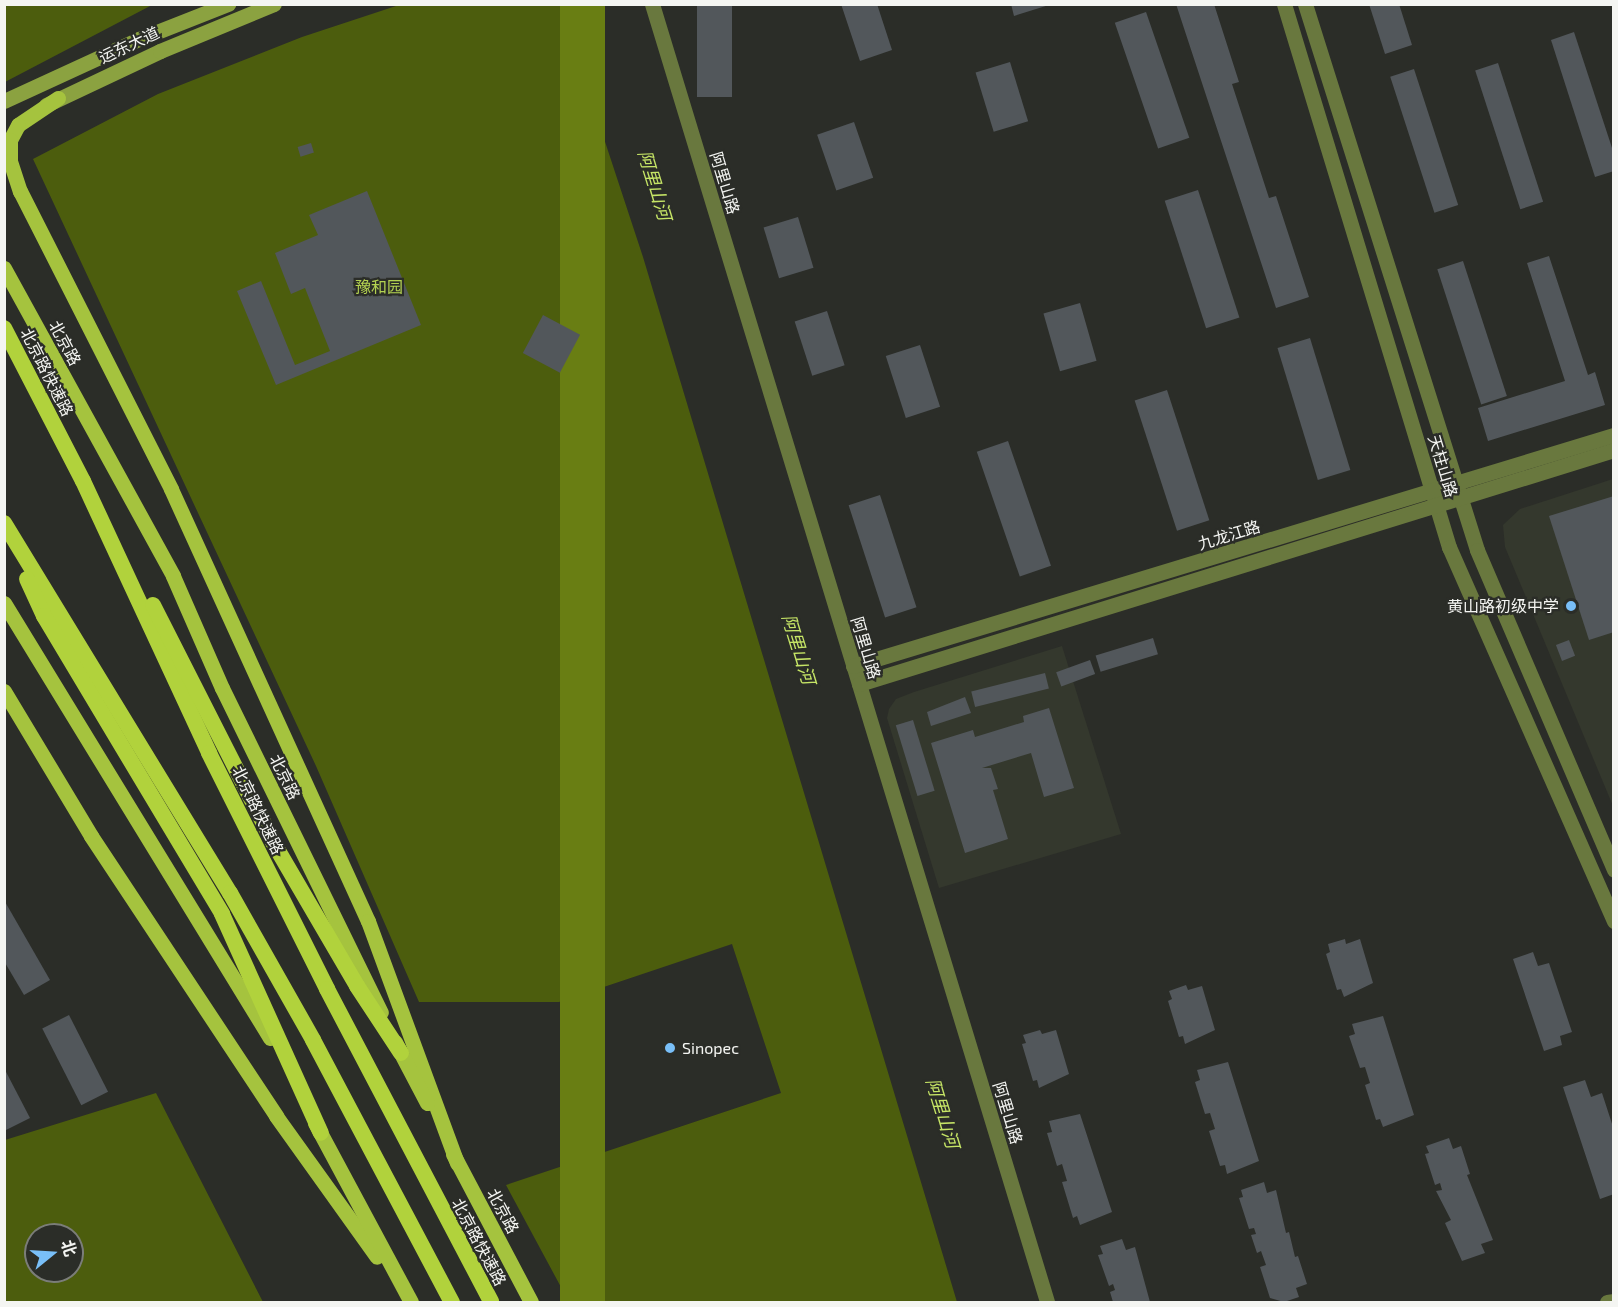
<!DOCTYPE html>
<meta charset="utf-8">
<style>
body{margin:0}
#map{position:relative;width:1618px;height:1307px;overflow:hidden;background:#2b2d28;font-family:"Exo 2","Noto Sans SC",sans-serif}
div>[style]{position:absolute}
.built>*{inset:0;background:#34382d}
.green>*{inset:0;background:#4c5d0d}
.water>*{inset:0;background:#697e13;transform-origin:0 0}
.building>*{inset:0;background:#52575b;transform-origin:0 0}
.tertiary>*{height:15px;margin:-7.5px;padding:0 7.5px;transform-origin:7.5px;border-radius:7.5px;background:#69783e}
.secondary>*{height:15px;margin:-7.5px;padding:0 7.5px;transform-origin:7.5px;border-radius:7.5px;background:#8ba240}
.primary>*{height:15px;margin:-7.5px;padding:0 7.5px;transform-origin:7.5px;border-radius:7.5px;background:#a5c33e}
.trunk>*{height:16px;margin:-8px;padding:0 8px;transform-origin:8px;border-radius:8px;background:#b1d23c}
.dots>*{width:16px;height:16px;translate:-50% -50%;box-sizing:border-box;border:3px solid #2b2d28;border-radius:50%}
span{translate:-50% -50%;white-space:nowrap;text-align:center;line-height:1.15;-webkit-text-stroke:4.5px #2b2d28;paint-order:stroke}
.street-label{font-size:16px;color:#f4f5f2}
.park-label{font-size:16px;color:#b3d151}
.poi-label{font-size:16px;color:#f4f5f2}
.right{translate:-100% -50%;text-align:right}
.left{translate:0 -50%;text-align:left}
.water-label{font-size:18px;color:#c6e566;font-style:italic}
.frame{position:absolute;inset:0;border:6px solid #f4f5f2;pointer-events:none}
.north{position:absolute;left:24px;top:1223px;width:60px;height:60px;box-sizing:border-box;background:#2b2d28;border:2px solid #7b7d79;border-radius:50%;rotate:72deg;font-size:16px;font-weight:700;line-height:24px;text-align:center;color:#f4f5f2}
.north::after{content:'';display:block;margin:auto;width:21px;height:27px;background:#79bff8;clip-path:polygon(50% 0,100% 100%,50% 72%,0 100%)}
</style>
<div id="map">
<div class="built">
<div style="clip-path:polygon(1613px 479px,1613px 806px,1505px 547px,1503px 525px,1520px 509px)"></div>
<div style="clip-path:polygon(1062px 646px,1121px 834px,939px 888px,887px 718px,889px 709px,896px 699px,914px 692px)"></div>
</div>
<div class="green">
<div style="clip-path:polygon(5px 4px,152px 4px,152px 5px,5px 82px)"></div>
<div style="clip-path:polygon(399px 5px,560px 5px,643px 257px,957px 1302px,569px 1302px,506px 1185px,781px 1093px,732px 944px,559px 1002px,419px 1002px,316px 766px,33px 159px,158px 94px,302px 37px)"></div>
<div style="clip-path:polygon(evenodd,156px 1093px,263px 1302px,5px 1302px,5px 1140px,156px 1093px,36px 1235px,72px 1235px,72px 1271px,36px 1271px,36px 1235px)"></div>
</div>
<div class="water">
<div style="left:560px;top:5px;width:45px;height:1357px"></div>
</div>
<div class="building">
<div style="left:697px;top:4px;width:35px;height:93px"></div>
<div style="clip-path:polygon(841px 4px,877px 4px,892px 50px,860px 61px)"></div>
<div style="clip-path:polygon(1011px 4px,1049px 4px,1049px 5px,1014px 16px)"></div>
<div style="clip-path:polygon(1176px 4px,1214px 4px,1239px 82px,1232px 84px,1269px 198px,1276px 196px,1309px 297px,1276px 308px)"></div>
<div style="clip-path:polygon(1369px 4px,1399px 4px,1412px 45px,1385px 54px)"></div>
<div style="left:1146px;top:12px;width:133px;height:33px;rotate:71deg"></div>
<div style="clip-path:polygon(1574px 32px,1614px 154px,1614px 171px,1595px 177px,1551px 40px)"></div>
<div style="left:1010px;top:62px;width:62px;height:36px;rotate:73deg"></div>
<div style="left:1498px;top:63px;width:146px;height:24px;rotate:72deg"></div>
<div style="left:1414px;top:69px;width:143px;height:25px;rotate:72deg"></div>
<div style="left:854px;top:122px;width:59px;height:39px;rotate:71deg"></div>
<div style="left:311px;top:143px;width:10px;height:14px;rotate:73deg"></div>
<div style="left:1198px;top:190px;width:134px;height:35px;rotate:72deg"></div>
<div style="clip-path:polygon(367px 191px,421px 325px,276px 385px,237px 291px,261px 281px,295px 365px,330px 351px,305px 288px,291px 294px,275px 253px,318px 235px,309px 215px)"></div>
<div style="left:798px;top:217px;width:53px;height:36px;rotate:73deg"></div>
<div style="clip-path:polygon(1549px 256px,1588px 375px,1595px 372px,1605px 405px,1488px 441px,1478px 408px,1565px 381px,1527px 263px)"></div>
<div style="left:1463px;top:261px;width:142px;height:27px;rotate:72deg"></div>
<div style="left:1080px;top:303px;width:60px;height:38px;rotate:74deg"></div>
<div style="left:827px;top:311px;width:57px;height:34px;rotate:72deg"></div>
<div style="left:543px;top:315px;width:42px;height:43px;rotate:28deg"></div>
<div style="left:1310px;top:338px;width:138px;height:34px;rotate:73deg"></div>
<div style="left:920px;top:345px;width:65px;height:36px;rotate:72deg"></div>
<div style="left:1167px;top:390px;width:137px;height:34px;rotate:72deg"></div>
<div style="left:1008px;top:441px;width:132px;height:33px;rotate:71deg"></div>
<div style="left:880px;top:495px;width:118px;height:33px;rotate:72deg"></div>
<div style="clip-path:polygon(1614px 496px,1614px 632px,1589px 640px,1549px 516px)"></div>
<div style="left:1153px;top:638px;width:17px;height:60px;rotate:73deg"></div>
<div style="left:1569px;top:640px;width:17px;height:14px;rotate:69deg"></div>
<div style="left:1090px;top:660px;width:15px;height:36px;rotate:70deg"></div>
<div style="left:1045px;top:673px;width:16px;height:76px;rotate:76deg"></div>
<div style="clip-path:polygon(965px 697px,971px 713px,931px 726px,927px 712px)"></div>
<div style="clip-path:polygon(1049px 708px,1074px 788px,1044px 797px,1031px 753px,982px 768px,991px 768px,998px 789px,993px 790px,1008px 839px,965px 853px,931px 743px,973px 730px,975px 737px,1024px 722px,1023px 716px)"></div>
<div style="left:913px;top:720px;width:74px;height:18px;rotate:73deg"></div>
<div style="clip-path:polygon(4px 900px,50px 980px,24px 995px,4px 961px)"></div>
<div style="clip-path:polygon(1345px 939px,1346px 944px,1360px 939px,1373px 983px,1344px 997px,1341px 989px,1337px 990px,1326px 954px,1330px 952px,1328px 944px)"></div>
<div style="clip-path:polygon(1533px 952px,1538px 966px,1549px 963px,1572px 1032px,1560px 1036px,1562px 1045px,1544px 1051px,1513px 959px)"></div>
<div style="clip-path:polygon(1186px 985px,1188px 990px,1202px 986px,1215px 1030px,1185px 1044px,1183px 1036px,1179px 1037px,1168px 1001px,1172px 999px,1169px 991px)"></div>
<div style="left:69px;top:1015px;width:86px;height:30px;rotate:63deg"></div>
<div style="clip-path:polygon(1383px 1016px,1414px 1115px,1383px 1127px,1380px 1119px,1376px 1120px,1365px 1085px,1370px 1083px,1365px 1067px,1360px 1068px,1349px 1036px,1355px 1034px,1352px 1024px)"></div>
<div style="clip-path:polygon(1040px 1030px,1042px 1034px,1056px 1030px,1069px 1074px,1039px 1088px,1037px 1080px,1033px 1081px,1022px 1044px,1026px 1043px,1023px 1035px)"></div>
<div style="clip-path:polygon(1228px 1062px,1259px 1161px,1227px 1174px,1225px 1165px,1220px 1166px,1209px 1131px,1215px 1129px,1210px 1113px,1205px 1114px,1195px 1082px,1200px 1080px,1197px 1070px)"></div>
<div style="clip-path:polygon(4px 1068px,30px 1118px,4px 1131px)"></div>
<div style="clip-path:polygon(1585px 1080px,1591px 1097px,1602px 1093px,1614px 1130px,1614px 1194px,1600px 1199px,1563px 1087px)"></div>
<div style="clip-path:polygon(1080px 1114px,1112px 1212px,1080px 1225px,1077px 1216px,1073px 1218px,1062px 1182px,1067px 1181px,1062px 1164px,1057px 1166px,1047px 1133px,1052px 1132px,1049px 1121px)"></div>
<div style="clip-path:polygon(1449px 1138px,1453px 1149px,1461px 1146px,1470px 1174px,1467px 1175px,1493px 1240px,1481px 1244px,1485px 1253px,1462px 1261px,1445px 1223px,1451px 1220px,1436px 1191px,1442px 1190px,1440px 1183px,1435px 1185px,1425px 1154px,1429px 1153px,1426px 1146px)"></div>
<div style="clip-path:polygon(1264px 1182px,1267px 1193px,1276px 1190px,1286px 1233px,1289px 1232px,1295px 1257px,1298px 1256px,1307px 1284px,1296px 1288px,1299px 1297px,1284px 1302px,1270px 1298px,1260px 1267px,1266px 1265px,1261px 1251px,1257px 1253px,1251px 1235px,1256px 1234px,1254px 1228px,1249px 1229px,1239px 1198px,1243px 1197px,1241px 1190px)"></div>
<div style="clip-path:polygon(1122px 1239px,1126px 1250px,1135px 1247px,1150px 1302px,1113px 1302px,1110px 1292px,1115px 1290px,1113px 1284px,1109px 1286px,1098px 1255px,1103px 1254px,1100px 1246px)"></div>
</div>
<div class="tertiary">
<div style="left:652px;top:4px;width:1357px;rotate:73.07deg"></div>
<div style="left:1284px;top:4px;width:568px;rotate:73.1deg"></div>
<div style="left:1449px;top:547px;width:409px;rotate:66.2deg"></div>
<div style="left:1305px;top:4px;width:572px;rotate:72.51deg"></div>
<div style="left:1477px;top:550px;width:348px;rotate:66.8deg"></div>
<div style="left:853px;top:666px;width:795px;rotate:-16.89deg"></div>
<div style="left:859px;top:684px;width:790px;rotate:-17.22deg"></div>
<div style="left:1607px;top:1302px;width:7px;rotate:-8deg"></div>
</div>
<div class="secondary">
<div style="left:4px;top:101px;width:149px;rotate:-24.7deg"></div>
<div style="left:139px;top:39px;width:96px;rotate:-21.5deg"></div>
<div style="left:46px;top:105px;width:126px;rotate:-25.3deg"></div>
<div style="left:160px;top:51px;width:123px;rotate:-22.4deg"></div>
</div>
<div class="primary">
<div style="left:58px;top:98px;width:48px;rotate:146deg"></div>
<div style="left:18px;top:125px;width:17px;rotate:118deg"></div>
<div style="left:10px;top:140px;width:21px;rotate:90deg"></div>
<div style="left:10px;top:161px;width:32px;rotate:72deg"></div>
<div style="left:20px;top:191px;width:334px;rotate:63.1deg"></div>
<div style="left:171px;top:489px;width:475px;rotate:65.5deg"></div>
<div style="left:368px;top:921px;width:258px;rotate:69.8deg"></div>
<div style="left:4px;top:268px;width:351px;rotate:61.2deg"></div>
<div style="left:173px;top:576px;width:122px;rotate:66.4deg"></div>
<div style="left:222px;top:688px;width:361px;rotate:63.9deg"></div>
<div style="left:4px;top:603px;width:510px;rotate:58.55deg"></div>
<div style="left:4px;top:691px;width:169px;rotate:59deg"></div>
<div style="left:91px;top:836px;width:336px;rotate:56.5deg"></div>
<div style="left:276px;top:1116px;width:173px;rotate:54.4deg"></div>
<div style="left:395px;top:1042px;width:69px;rotate:62.3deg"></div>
<div style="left:315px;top:1123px;width:203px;rotate:61.8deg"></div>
<div style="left:453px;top:1154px;width:167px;rotate:62.2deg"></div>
</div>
<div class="trunk">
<div style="left:4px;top:328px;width:172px;rotate:62.7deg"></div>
<div style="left:83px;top:481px;width:300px;rotate:65.1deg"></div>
<div style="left:209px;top:753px;width:264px;rotate:63.4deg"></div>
<div style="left:327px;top:989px;width:353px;rotate:62.3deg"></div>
<div style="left:4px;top:523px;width:434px;rotate:58.6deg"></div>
<div style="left:230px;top:893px;width:169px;rotate:60.5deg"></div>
<div style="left:313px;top:1040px;width:297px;rotate:62.1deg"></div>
<div style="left:27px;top:579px;width:41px;rotate:65.3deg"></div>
<div style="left:44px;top:616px;width:347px;rotate:59.1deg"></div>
<div style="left:222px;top:914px;width:240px;rotate:65.7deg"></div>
<div style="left:153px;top:605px;width:266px;rotate:63.1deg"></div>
<div style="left:273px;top:842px;width:167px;rotate:59.7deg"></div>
<div style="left:357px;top:986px;width:80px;rotate:56.7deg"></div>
</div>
<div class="dots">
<div style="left:1571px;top:606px;background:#79bff8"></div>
<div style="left:670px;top:1048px;background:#79bff8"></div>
</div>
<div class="street-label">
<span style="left:129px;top:45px;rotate:-25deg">运东大道</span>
<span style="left:725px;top:183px;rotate:73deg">阿里山路</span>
<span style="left:65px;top:343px;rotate:62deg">北京路</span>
<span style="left:47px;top:372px;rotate:63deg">北京路快速路</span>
<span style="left:1443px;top:466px;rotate:73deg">天柱山路</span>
<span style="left:1229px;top:535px;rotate:-17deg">九龙江路</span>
<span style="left:866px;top:648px;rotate:73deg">阿里山路</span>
<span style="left:285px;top:777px;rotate:64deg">北京路</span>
<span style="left:258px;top:810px;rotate:64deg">北京路快速路</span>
<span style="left:1008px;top:1113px;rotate:73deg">阿里山路</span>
<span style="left:503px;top:1211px;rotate:62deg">北京路</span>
<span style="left:479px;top:1242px;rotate:62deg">北京路快速路</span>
</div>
<div class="park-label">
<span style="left:379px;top:287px">豫和园</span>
</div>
<div class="poi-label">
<span class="right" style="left:1559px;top:606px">黄山路初级中学</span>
<span class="left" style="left:682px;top:1048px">Sinopec</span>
</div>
<div class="water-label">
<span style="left:655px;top:185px;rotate:73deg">阿里山河</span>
<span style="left:799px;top:649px;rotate:73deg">阿里山河</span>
<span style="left:943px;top:1113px;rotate:73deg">阿里山河</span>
</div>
<div class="frame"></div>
<div class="north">北</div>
</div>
